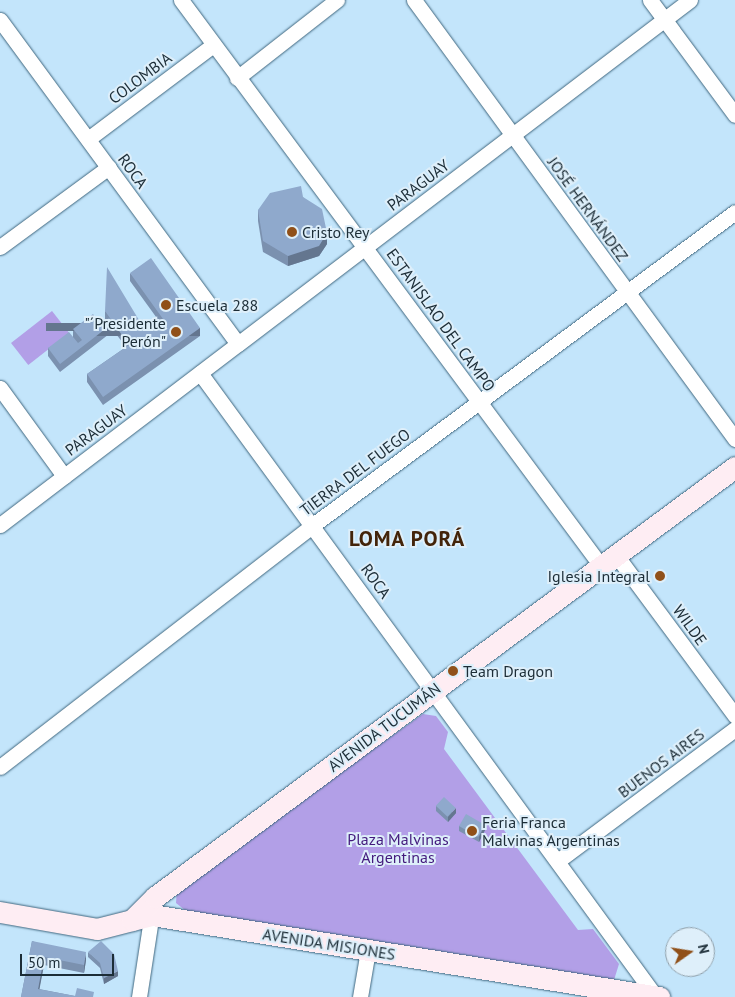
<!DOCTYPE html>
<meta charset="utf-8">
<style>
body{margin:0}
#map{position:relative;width:735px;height:997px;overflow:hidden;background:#c3e5fb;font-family:"PT Sans",sans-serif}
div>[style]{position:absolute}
.green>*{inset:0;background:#b29fe7;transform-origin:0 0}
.roads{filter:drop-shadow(0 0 1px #40677f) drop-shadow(0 0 1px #40677f)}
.minor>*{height:15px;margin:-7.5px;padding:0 7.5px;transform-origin:7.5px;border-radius:7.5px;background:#fff}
.secondary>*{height:21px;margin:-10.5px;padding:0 10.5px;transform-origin:10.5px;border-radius:10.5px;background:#feedf3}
.wall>*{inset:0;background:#7b91af}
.shaded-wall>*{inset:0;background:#64768f;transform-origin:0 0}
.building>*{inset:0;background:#8fa9cc;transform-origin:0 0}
.dots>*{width:14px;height:14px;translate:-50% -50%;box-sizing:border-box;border:2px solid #deeffa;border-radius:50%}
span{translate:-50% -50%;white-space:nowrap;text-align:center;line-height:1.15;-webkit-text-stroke:4px #deeffa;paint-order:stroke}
.street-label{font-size:16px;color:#1c2d37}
.poi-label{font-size:16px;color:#1c2d37}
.left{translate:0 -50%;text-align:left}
.right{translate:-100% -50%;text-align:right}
.park-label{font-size:16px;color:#431a7d}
.district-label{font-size:21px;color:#43240a;font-weight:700;letter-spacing:1px}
.north{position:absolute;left:665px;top:927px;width:50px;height:50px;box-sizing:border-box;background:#deeffa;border:1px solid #90a1ac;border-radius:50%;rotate:77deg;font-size:14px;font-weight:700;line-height:20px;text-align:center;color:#1c2d37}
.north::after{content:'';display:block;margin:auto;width:18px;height:22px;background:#905019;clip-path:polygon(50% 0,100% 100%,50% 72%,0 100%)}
.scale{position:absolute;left:20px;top:954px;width:94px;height:22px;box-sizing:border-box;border:2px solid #1c2d37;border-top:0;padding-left:6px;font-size:15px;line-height:18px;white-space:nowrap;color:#1c2d37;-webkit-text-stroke:4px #deeffa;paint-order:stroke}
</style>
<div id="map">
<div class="green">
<div style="left:52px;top:311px;width:28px;height:52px;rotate:52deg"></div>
<div style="clip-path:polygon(423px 714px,436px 716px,448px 732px,444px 749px,578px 930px,593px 929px,619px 964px,614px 980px,186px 911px,176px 903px,177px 888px)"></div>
</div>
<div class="roads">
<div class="minor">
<div style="left:181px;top:0;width:705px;rotate:53.42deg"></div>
<div style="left:414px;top:0;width:544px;rotate:53.83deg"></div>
<div style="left:650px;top:0;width:143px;rotate:53.5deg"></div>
<div style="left:0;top:20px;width:402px;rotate:53.7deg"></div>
<div style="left:237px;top:78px;width:127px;rotate:-38deg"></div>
<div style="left:88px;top:139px;width:156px;rotate:-36.9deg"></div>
<div style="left:0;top:247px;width:135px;rotate:-36.3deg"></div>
<div style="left:200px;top:373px;width:773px;rotate:53.84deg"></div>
<div style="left:0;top:388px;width:109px;rotate:54deg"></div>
<div style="left:0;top:525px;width:867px;rotate:-37.27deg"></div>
<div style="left:616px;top:555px;width:200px;rotate:53.5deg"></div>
<div style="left:0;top:767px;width:396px;rotate:-37.7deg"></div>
<div style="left:313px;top:525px;width:525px;rotate:-36.56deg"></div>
<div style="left:559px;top:860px;width:219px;rotate:-36.7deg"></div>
<div style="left:139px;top:997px;width:92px;rotate:-81.3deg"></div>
<div style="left:360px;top:997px;width:48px;rotate:-80.3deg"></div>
</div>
<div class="secondary">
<div style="left:0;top:912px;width:98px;rotate:9.9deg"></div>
<div style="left:97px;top:929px;width:57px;rotate:-14.3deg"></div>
<div style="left:152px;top:915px;width:514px;rotate:9.19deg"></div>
<div style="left:132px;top:920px;width:33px;rotate:-45deg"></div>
<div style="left:155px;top:897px;width:722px;rotate:-36.55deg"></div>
</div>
</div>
<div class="wall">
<div style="clip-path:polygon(303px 197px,327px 244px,319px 256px,288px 266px,263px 252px,258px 221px,258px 210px)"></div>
<div style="clip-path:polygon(130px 273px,200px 336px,103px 405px,87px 382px,87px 374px,126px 347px,113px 330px,113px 331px,60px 372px,48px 356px,48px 348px,73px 337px,73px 329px,101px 325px,107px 320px,105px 319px,105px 311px,145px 330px,159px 321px,130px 281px)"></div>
<div style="clip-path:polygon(436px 806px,456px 813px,448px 822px,436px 811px)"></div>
<div style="clip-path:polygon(459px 826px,485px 830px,479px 842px,459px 831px)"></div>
<div style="clip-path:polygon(32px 941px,86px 960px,84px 973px,44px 965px,39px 989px,75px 996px,94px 997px,21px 997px)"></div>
<div style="clip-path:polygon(88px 952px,118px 976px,104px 984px,100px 968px,88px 957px)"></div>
</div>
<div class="shaded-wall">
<div style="clip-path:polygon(327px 233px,327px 244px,319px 256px,288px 266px,288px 256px)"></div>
<div style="left:113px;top:323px;width:8px;height:67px;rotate:90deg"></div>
<div style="left:200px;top:328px;width:8px;height:119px;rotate:90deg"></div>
<div style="clip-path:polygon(456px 808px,456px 813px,448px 822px,448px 817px)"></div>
<div style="clip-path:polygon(485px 825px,485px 830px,479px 842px,479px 837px)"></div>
<div style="clip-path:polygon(86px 952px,86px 960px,84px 973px,84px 965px)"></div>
<div style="clip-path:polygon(44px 957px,44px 965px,38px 997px,38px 989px)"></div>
<div style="clip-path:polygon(118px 971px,118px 976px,104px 984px,104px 978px)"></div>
</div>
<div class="building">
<div style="clip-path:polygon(301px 186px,303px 197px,322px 209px,327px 233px,319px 246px,288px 256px,263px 241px,258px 210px,270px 193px)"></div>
<div style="clip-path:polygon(151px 258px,200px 328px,103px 397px,87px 374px,129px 345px,105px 311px,107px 267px,145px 330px,163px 319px,130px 273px)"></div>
<div style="clip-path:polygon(93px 314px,101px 325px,109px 318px,113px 323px,60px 364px,48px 348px,69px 332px,78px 343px,82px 340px,73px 329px)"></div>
<div style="left:444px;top:797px;width:16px;height:12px;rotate:43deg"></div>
<div style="left:466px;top:814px;width:22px;height:14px;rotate:30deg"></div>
<div style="clip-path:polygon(32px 941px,86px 952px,84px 965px,44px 957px,38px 989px,75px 996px,77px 988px,94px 992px,93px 997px,21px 997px)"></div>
<div style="clip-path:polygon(101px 941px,114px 954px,118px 971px,104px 978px,100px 963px,88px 952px)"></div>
</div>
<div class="dots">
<div style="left:292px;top:232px;background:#905019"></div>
<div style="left:166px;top:305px;background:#905019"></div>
<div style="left:176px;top:332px;background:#905019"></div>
<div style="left:660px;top:576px;background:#905019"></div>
<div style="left:453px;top:671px;background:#905019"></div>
<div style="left:472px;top:831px;background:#905019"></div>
</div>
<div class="street-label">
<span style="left:140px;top:78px;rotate:-37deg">COLOMBIA</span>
<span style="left:133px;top:171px;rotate:54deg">ROCA</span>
<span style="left:418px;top:185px;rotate:-37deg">PARAGUAY</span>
<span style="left:588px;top:209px;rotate:54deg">JOSÉ HERNÁNDEZ</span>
<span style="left:441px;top:320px;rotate:54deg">ESTANISLAO DEL CAMPO</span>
<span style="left:96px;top:430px;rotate:-37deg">PARAGUAY</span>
<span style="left:355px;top:472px;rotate:-37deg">TIERRA DEL FUEGO</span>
<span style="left:376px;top:581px;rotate:54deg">ROCA</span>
<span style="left:690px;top:625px;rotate:54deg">WILDE</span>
<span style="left:384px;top:727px;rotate:-37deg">AVENIDA TUCUMÁN</span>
<span style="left:661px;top:763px;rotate:-37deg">BUENOS AIRES</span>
<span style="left:329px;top:944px;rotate:9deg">AVENIDA MISIONES</span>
</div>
<div class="poi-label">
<span class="left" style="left:302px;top:232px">Cristo Rey</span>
<span class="left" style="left:176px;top:305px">Escuela 288</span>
<span class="right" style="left:166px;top:332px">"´Presidente<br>Perón"</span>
<span class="right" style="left:650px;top:576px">Iglesia Integral</span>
<span class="left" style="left:463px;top:671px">Team Dragon</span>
<span class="left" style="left:482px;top:831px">Feria Franca<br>Malvinas Argentinas</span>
</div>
<div class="park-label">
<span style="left:398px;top:848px">Plaza Malvinas<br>Argentinas</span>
</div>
<div class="district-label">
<span style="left:407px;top:539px">LOMA PORÁ</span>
</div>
<div class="north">N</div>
<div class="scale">50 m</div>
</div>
